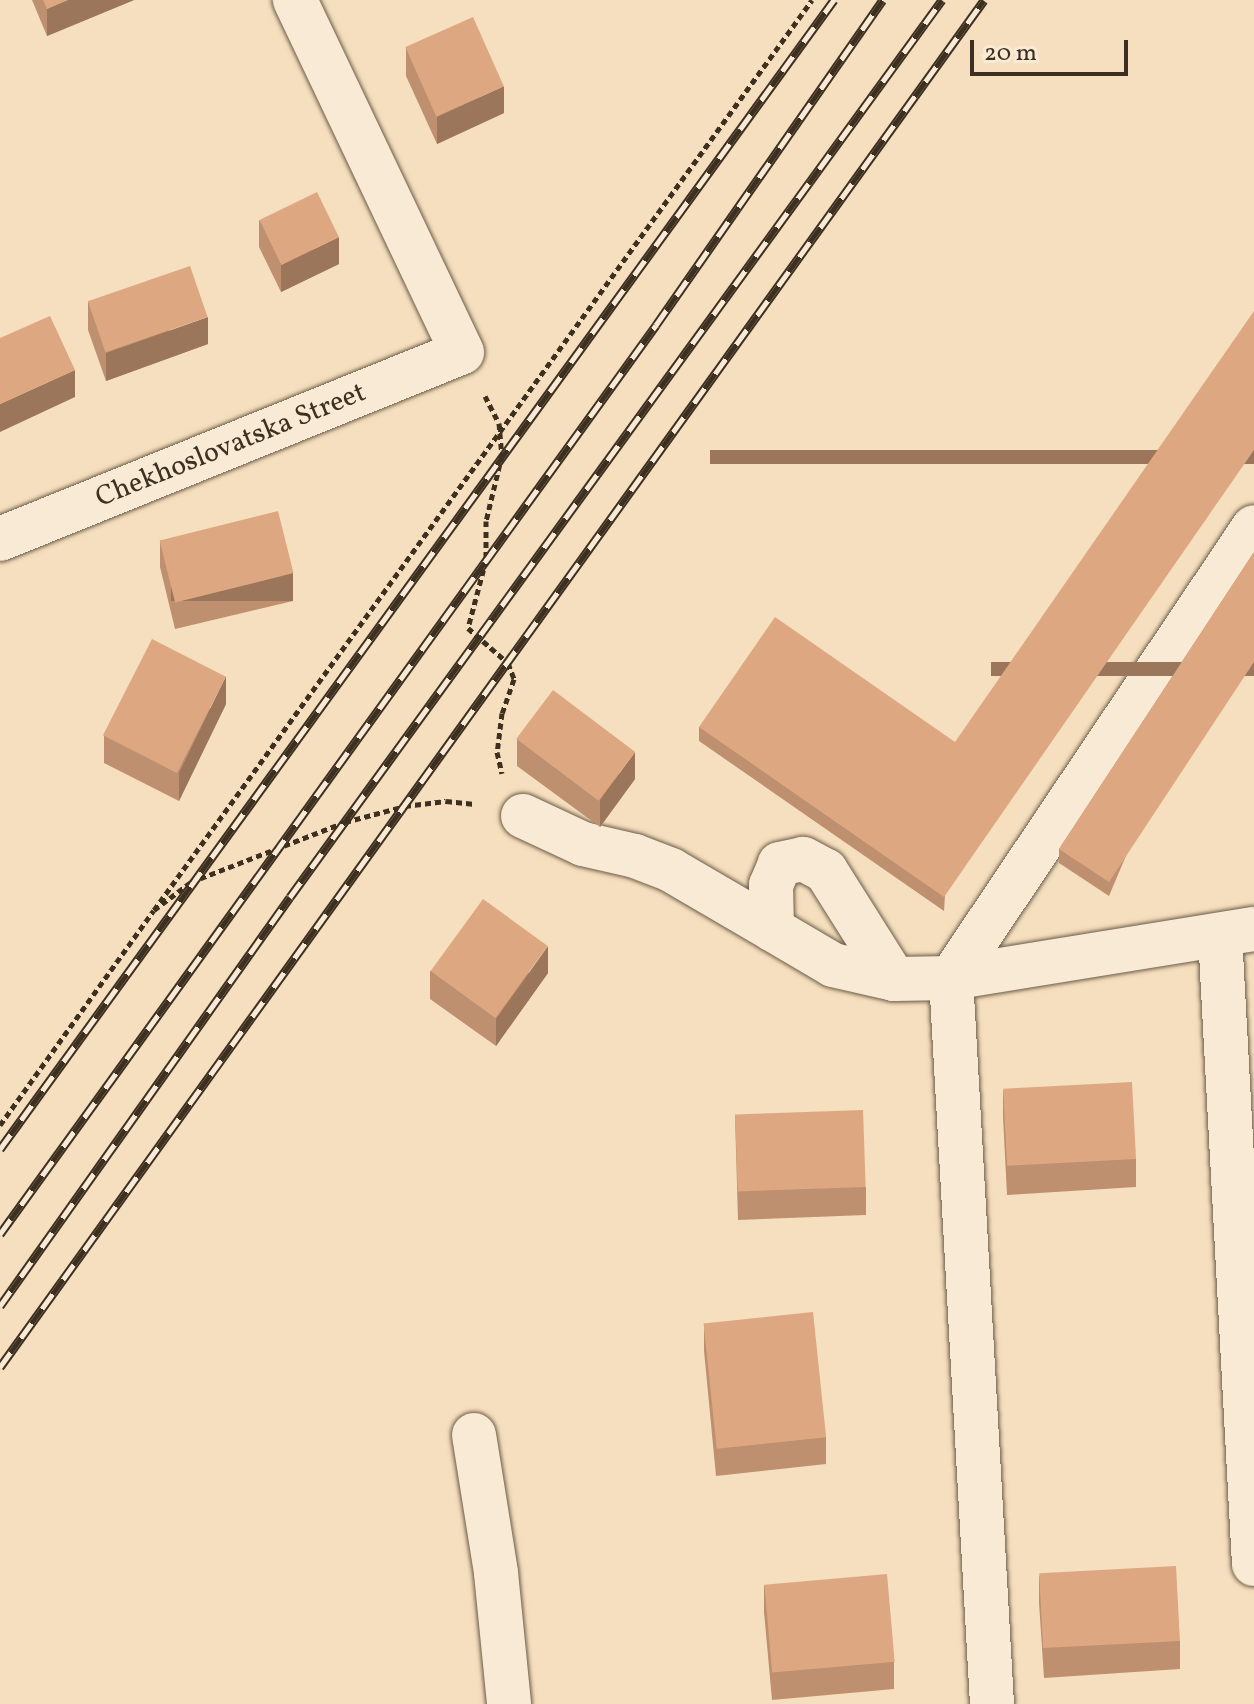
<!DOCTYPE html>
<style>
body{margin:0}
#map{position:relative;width:1254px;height:1704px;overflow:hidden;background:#f6dfbe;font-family:Vollkorn,serif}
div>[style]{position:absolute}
.path>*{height:5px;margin-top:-2.5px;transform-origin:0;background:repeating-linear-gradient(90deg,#3d3021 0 6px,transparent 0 10px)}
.roads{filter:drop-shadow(0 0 2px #6b5c48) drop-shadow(0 0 2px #6b5c48)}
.minor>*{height:44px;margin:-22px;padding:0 22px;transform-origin:22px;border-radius:22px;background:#f9ead5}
.rail>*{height:9px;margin-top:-4.5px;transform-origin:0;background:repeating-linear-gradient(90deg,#f9ead5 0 18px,#3d3021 0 36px);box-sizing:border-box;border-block:2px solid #3d3021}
.wall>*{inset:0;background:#be906f}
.shaded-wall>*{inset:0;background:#9b765a;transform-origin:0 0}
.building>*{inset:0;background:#dda881;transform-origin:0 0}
span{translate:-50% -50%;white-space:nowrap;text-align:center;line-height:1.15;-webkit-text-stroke:7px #f9ead5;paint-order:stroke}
.street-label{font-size:28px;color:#3d3021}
.scale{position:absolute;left:970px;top:40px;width:158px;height:36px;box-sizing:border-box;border:4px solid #3d3021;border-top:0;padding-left:10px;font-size:24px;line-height:28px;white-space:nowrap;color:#3d3021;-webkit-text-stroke:6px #f9ead5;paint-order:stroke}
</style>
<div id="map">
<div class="path">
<div style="left:485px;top:396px;width:30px;rotate:63deg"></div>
<div style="left:499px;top:423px;width:32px;rotate:85deg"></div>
<div style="left:502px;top:455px;width:68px;rotate:103.6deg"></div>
<div style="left:486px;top:521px;width:39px;rotate:90deg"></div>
<div style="left:486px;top:560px;width:70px;rotate:104.8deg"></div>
<div style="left:468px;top:628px;width:53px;rotate:41.2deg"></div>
<div style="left:508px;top:663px;width:17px;rotate:69deg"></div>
<div style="left:514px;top:679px;width:36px;rotate:109deg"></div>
<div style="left:502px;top:713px;width:39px;rotate:97deg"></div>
<div style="left:497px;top:752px;width:22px;rotate:77deg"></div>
<div style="left:154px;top:910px;width:1123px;rotate:-54.13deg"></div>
<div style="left:0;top:1125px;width:264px;rotate:-54.4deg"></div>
<div style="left:154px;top:910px;width:46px;rotate:-37.1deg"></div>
<div style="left:191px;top:882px;width:165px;rotate:-21.3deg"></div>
<div style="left:345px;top:822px;width:62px;rotate:-14.9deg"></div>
<div style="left:405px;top:806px;width:41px;rotate:-7deg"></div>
<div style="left:446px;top:801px;width:29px;rotate:6deg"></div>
</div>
<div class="roads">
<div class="minor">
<div style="left:0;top:539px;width:498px;rotate:-22deg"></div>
<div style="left:462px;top:352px;width:390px;rotate:-115.4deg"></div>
<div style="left:523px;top:816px;width:66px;rotate:25deg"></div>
<div style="left:583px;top:844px;width:53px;rotate:13deg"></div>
<div style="left:635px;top:856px;width:39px;rotate:21deg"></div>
<div style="left:671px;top:870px;width:117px;rotate:30.3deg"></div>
<div style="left:1220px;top:935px;width:630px;rotate:86.91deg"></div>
<div style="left:894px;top:979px;width:128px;rotate:-122.2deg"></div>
<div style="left:826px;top:871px;width:26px;rotate:-152deg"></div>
<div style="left:803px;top:859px;width:24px;rotate:168deg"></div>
<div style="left:780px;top:864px;width:23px;rotate:113deg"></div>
<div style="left:771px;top:885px;width:44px;rotate:88.7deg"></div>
<div style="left:772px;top:929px;width:71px;rotate:30.5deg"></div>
<div style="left:833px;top:965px;width:63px;rotate:12.9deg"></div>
<div style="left:894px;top:979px;width:57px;rotate:-1deg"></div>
<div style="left:951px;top:978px;width:307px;rotate:-9.2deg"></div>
<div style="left:474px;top:1435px;width:140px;rotate:80.9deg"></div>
<div style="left:496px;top:1573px;width:132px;rotate:84.3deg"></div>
<div style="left:992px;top:1704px;width:727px;rotate:-93.23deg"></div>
<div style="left:951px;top:978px;width:543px;rotate:-56.11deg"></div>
</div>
</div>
<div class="rail">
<div style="left:0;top:1149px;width:1420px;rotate:-54.03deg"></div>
<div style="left:0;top:1234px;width:1121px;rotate:-54.18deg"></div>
<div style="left:656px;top:325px;width:396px;rotate:-55.1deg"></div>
<div style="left:0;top:1306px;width:501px;rotate:-54.66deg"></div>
<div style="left:290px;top:897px;width:1109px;rotate:-53.99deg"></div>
<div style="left:0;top:1367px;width:1684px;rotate:-54.25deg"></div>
</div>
<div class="wall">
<div style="clip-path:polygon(32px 0,134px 0,47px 36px)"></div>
<div style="clip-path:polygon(406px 48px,504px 113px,437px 144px,406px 76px)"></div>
<div style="clip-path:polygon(259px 220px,339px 264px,281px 292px,259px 247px)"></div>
<div style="clip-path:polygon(88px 302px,208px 344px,106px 381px,88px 330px)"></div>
<div style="clip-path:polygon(160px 540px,293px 601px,175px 629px,160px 567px)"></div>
<div style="clip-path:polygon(1254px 552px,1109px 896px,1059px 863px,1059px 849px)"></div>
<div style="clip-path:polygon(226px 704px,179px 801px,104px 763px,104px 736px)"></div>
<div style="clip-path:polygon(699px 727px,955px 742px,944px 911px,699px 741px)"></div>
<div style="clip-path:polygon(517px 739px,635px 779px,600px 827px,517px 766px)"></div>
<div style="clip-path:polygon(430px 971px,548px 973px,496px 1046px,430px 999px)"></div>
<div style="clip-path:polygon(1003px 1090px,1136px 1159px,1136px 1187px,1007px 1195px,1003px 1117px)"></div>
<div style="clip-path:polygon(735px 1116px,866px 1187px,866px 1215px,738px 1220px)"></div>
<div style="clip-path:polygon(704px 1323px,826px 1437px,826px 1464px,716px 1476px,704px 1351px)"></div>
<div style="clip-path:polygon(1039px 1576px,1180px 1641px,1180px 1669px,1044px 1678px,1039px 1603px)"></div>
<div style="clip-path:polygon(764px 1585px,894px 1662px,894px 1689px,772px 1700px,764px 1612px)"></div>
</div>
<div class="shaded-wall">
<div style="clip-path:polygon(68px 0,134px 0,47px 36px,47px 9px)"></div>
<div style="clip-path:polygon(504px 86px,504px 113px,437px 144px,437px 117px)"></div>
<div style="clip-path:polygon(339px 237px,339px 264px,281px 292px,281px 265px)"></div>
<div style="clip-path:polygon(208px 317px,208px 344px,106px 381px,106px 353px)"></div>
<div style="clip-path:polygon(75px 370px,75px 397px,0 432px,0 404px)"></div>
<div style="left:1254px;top:450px;width:14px;height:544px;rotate:90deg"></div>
<div style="left:293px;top:573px;width:28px;height:122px;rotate:90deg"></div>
<div style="left:1254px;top:662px;width:14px;height:263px;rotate:90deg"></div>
<div style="clip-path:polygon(226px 676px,226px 704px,179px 801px,179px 773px)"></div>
<div style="clip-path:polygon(635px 752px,635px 779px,600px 827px,600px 800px)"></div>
<div style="clip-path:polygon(548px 946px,548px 973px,496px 1046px,496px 1019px)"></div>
</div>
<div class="building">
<div style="clip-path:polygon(43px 0,68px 0,47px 9px)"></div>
<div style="left:473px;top:17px;width:76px;height:74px;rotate:66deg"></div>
<div style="left:317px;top:192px;width:50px;height:64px;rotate:64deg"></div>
<div style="left:190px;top:266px;width:54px;height:108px;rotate:71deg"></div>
<div style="clip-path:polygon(1254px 311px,1254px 450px,944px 897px,699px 727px,775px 617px,955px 742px)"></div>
<div style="clip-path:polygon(50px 316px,75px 370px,0 404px,0 338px)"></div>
<div style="left:278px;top:511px;width:64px;height:122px;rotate:76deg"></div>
<div style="clip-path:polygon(1254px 552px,1254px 662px,1109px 882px,1059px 849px)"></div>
<div style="left:152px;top:639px;width:83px;height:108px;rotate:27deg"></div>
<div style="left:553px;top:690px;width:103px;height:61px;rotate:37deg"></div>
<div style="left:483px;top:899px;width:80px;height:89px;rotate:36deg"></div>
<div style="left:1132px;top:1082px;width:77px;height:129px;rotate:87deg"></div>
<div style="left:863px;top:1110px;width:77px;height:128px;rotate:88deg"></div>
<div style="left:813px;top:1312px;width:126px;height:110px;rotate:84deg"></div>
<div style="left:1176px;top:1566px;width:75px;height:137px;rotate:87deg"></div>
<div style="left:887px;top:1574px;width:88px;height:123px;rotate:85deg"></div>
</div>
<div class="street-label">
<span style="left:231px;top:446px;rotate:-22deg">Chekhoslovatska Street</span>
</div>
<div class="scale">20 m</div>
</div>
